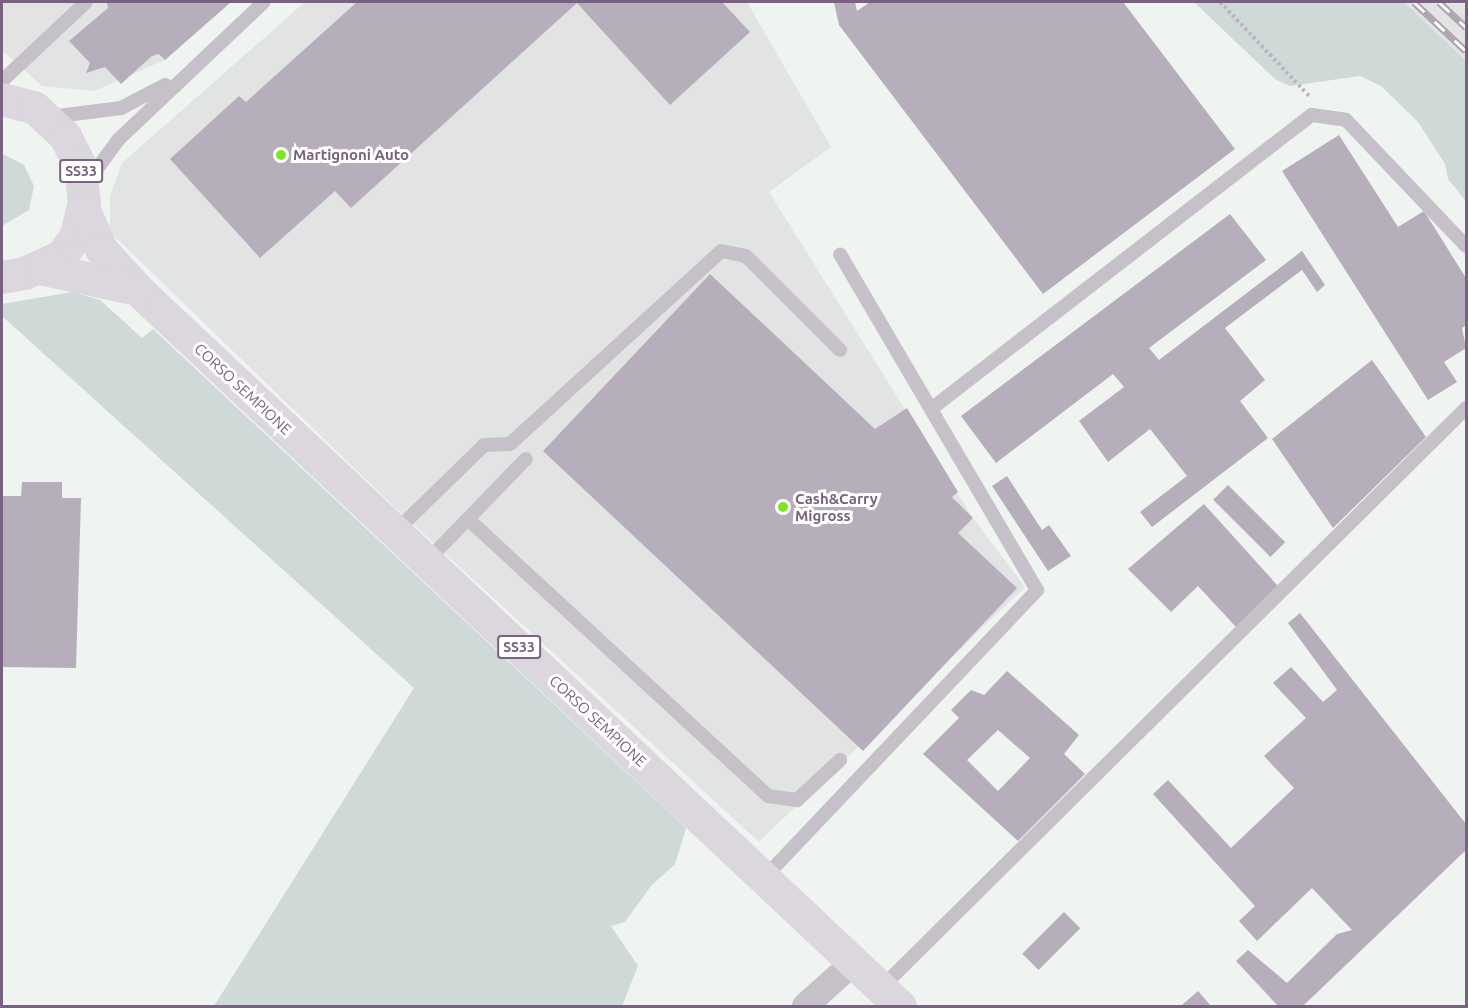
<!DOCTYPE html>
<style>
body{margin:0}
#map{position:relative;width:1468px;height:1008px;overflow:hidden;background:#eff4f1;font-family:Ubuntu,sans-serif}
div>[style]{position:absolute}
.built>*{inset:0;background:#e2e4e4}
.green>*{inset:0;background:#cfd9d8}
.building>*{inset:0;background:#b6aeba;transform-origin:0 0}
.path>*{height:4px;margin-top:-2px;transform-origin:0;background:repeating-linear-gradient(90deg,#bbb6bc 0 3px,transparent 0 6px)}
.service>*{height:14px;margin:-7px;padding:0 7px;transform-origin:7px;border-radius:7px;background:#c6c1c8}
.minor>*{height:26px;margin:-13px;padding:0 13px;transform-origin:13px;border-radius:13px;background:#c6c1c8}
.primary>*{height:33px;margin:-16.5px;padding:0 16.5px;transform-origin:16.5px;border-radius:16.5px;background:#dcd6de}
.rail>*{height:7px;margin-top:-3.5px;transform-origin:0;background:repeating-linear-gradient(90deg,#fff 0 14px,#aba3ae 0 28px);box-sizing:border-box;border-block:2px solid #aba3ae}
.dots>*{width:16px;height:16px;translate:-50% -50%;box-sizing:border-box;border:3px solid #fff;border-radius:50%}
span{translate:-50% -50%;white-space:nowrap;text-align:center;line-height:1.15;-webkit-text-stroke:6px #fff;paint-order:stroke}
.shield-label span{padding:2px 4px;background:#fff;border:2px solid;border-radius:4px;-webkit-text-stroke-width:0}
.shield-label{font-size:14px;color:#796281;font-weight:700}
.poi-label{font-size:15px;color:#796281;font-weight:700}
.left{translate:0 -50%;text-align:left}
.street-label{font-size:15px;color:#796281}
.frame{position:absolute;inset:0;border:3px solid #796281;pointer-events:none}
</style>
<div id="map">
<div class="built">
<div style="clip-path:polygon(2px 2px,231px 2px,165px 60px,94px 91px,42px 86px,2px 50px)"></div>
<div style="clip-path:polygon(305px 2px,747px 2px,831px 147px,769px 192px,973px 518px,1025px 587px,759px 842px,387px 500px,110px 232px,110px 196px,122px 163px)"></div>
<div style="clip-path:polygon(1404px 2px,1466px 4px,1466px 61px)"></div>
</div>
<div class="green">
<div style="clip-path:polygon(1194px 2px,1404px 2px,1466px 61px,1466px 201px,1448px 179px,1445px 164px,1418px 122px,1381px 86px,1360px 76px,1290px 86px,1275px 79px)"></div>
<div style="clip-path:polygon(3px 154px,24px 165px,34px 186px,29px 210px,2px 226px)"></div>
<div style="clip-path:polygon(72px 292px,100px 300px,142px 338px,153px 329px,686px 828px,675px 864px,651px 886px,625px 922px,611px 926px,638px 966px,622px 1006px,214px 1006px,414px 688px,2px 316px,2px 304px)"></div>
</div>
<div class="building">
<div style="clip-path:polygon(107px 2px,231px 2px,165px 60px,159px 54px,152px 56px,121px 84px,105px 67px,86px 73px,90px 63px,69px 41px,108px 8px)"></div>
<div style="clip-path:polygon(357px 2px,722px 2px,750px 32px,670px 105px,577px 3px,351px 208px,335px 191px,260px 258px,170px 159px,239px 96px,246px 102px)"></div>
<div style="clip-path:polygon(834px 2px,855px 2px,857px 11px,870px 2px,1123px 2px,1235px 149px,1043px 294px,839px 25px)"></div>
<div style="clip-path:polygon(1339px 135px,1398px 227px,1424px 211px,1466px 278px,1466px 325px,1462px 328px,1466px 348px,1444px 362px,1457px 382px,1428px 400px,1282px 171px)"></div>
<div style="clip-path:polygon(1230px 214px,1266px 260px,1149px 348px,1159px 360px,1302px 251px,1325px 285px,1317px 292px,1302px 270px,1225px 328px,1265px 380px,1240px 401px,1268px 438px,1152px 527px,1140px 512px,1187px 476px,1150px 429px,1108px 462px,1079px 421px,1124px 387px,1113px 374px,996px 463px,961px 416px)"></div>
<div style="clip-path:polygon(710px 274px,875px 429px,907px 408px,958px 492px,952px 497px,973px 518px,958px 533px,1017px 588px,863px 751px,543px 451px)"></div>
<div style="clip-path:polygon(1372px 360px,1426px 437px,1333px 528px,1272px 439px)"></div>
<div style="clip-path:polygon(1007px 476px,1042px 530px,1049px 525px,1071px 556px,1048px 571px,992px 486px)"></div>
<div style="clip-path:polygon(22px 482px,62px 482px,62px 498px,81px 498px,76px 668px,2px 667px,2px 496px,21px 496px)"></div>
<div style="left:1228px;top:485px;width:81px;height:21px;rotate:45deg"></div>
<div style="clip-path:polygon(1204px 504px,1278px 586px,1236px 627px,1198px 586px,1171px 612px,1128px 569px)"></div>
<div style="clip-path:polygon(1300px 613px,1466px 824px,1466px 850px,1303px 1006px,1278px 1006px,1236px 961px,1248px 950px,1287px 983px,1337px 934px,1352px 930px,1312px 888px,1257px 941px,1239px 921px,1255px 906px,1153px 794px,1168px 780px,1231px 848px,1294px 788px,1264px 756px,1306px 718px,1273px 683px,1291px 667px,1323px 702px,1337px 690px,1288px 623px)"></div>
<div style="clip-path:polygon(evenodd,1007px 671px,1079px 735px,1064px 754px,1085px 774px,1018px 841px,923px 754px,959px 718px,951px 710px,971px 690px,984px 695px,1007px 671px,998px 730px,1030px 758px,998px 791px,967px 760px,998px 730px)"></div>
<div style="left:1064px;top:912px;width:23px;height:59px;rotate:45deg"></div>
<div style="clip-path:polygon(1198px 991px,1211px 1006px,1181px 1006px)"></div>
</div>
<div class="path">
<div style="left:1220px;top:2px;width:131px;rotate:46.5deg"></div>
</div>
<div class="service">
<div style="left:2px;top:81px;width:115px;rotate:-43.2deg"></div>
<div style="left:50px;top:117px;width:72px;rotate:-7.2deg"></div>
<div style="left:121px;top:108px;width:50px;rotate:-27.6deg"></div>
<div style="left:88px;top:181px;width:52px;rotate:-53.6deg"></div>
<div style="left:119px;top:139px;width:199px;rotate:-43.4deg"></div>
<div style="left:931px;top:409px;width:481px;rotate:-37.7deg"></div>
<div style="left:1312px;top:115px;width:34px;rotate:8deg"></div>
<div style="left:1346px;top:120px;width:174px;rotate:46.4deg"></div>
<div style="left:468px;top:519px;width:408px;rotate:42.7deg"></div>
<div style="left:768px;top:796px;width:29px;rotate:8deg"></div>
<div style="left:797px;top:800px;width:59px;rotate:-42.9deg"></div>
<div style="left:395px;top:532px;width:124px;rotate:-44.3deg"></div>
<div style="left:484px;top:445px;width:26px;rotate:-2deg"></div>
<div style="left:510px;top:444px;width:286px;rotate:-42.4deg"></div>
<div style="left:721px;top:251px;width:25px;rotate:11deg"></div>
<div style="left:746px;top:256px;width:133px;rotate:45deg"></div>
<div style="left:427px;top:561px;width:142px;rotate:-45.9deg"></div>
<div style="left:764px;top:878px;width:397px;rotate:-46.5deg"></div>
<div style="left:1037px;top:590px;width:389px;rotate:-120.4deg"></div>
<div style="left:881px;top:988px;width:824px;rotate:-44.75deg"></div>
</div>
<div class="minor">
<div style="left:805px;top:1006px;width:66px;rotate:-41.9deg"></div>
</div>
<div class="primary">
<div style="left:2px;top:99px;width:34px;rotate:15deg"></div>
<div style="left:35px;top:108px;width:41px;rotate:43deg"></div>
<div style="left:65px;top:136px;width:33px;rotate:63deg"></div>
<div style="left:80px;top:165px;width:37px;rotate:84deg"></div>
<div style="left:84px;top:202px;width:36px;rotate:104deg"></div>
<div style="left:75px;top:237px;width:24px;rotate:126deg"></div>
<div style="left:61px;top:256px;width:41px;rotate:155.3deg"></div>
<div style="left:24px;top:273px;width:22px;rotate:170deg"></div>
<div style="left:84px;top:210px;width:43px;rotate:66.4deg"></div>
<div style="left:101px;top:249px;width:54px;rotate:48deg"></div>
<div style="left:137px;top:289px;width:1047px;rotate:43.22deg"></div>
<div style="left:40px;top:268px;width:99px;rotate:12.2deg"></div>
</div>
<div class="rail">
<div style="left:1414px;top:2px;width:71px;rotate:43.3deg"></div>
<div style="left:1439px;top:2px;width:37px;rotate:43deg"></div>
</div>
<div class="dots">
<div style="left:281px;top:155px;background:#7ee71d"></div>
<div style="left:783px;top:507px;background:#7ee71d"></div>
</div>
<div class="shield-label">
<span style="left:81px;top:171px">SS33</span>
<span style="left:519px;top:647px">SS33</span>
</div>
<div class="poi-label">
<span class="left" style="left:293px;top:155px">Martignoni Auto</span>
<span class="left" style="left:795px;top:507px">Cash&amp;Carry<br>Migross</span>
</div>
<div class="street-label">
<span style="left:243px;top:389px;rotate:43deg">CORSO SEMPIONE</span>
<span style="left:598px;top:721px;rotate:43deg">CORSO SEMPIONE</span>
</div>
<div class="frame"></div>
</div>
